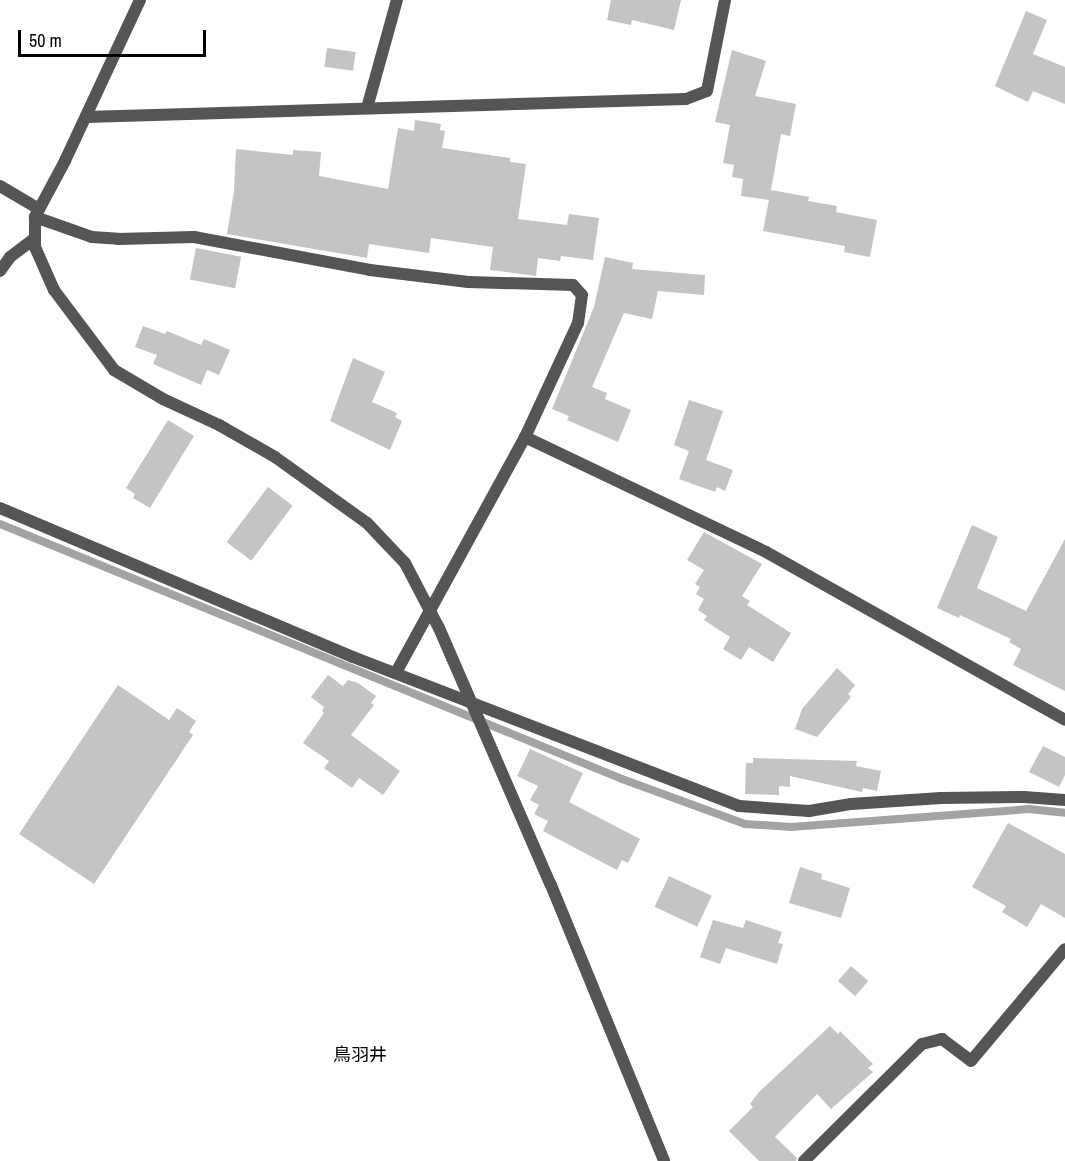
<!DOCTYPE html>
<meta charset="utf-8">
<style>
body{margin:0}
#map{position:relative;width:1065px;height:1161px;overflow:hidden;background:#fff;font-family:"Archivo Narrow","Noto Sans JP",sans-serif}
div>[style]{position:absolute}
.stream>*{height:8px;margin:-4px;padding:0 4px;transform-origin:4px;border-radius:4px;background:#a3a3a3}
.building>*{inset:0;background:#c4c4c4;transform-origin:0 0}
.minor>*{height:12px;margin:-6px;padding:0 6px;transform-origin:6px;border-radius:6px;background:#555}
span{translate:-50% -50%;white-space:nowrap;text-align:center;line-height:1.15;-webkit-text-stroke:5px #fff;paint-order:stroke}
.quarter-label{font-size:18px;color:#000}
.scale{position:absolute;left:18px;top:30px;width:188px;height:27px;box-sizing:border-box;border:3px solid #000;border-top:0;padding-left:8px;font-size:18px;line-height:21px;white-space:nowrap;color:#000;-webkit-text-stroke:4px #fff;paint-order:stroke}
</style>
<div id="map">
<div class="stream">
<div style="left:0;top:524px;width:672px;rotate:22.29deg"></div>
<div style="left:622px;top:779px;width:131px;rotate:20.1deg"></div>
<div style="left:745px;top:824px;width:46px;rotate:3.7deg"></div>
<div style="left:791px;top:827px;width:239px;rotate:-4.3deg"></div>
<div style="left:1029px;top:809px;width:36px;rotate:6deg"></div>
</div>
<div class="building">
<div style="clip-path:polygon(611px 0,681px 0,674px 30px,632px 20px,631px 25px,607px 20px)"></div>
<div style="clip-path:polygon(1026px 11px,1047px 20px,1033px 54px,1065px 67px,1065px 104px,1033px 91px,1028px 102px,995px 86px)"></div>
<div style="left:327px;top:48px;width:29px;height:19px;rotate:8deg"></div>
<div style="clip-path:polygon(732px 50px,766px 61px,755px 96px,796px 104px,790px 136px,781px 134px,771px 190px,809px 197px,808px 201px,837px 206px,836px 212px,877px 220px,870px 257px,844px 252px,845px 246px,763px 231px,769px 200px,741px 196px,743px 179px,732px 177px,734px 165px,723px 163px,730px 125px,715px 122px)"></div>
<div style="clip-path:polygon(415px 120px,441px 124px,440px 130px,445px 131px,442px 148px,510px 158px,510px 162px,526px 164px,518px 219px,567px 225px,569px 214px,599px 218px,593px 260px,561px 256px,560px 261px,538px 258px,536px 276px,490px 270px,493px 247px,431px 238px,429px 253px,369px 244px,367px 258px,227px 234px,234px 191px,236px 149px,293px 155px,293px 150px,321px 152px,319px 176px,388px 189px,398px 128px,414px 131px)"></div>
<div style="left:196px;top:248px;width:46px;height:32px;rotate:11deg"></div>
<div style="clip-path:polygon(605px 257px,633px 263px,632px 269px,705px 275px,704px 295px,658px 291px,652px 319px,624px 313px,592px 387px,607px 393px,605px 399px,631px 410px,618px 442px,567px 420px,569px 416px,552px 409px,594px 307px)"></div>
<div style="clip-path:polygon(143px 326px,165px 334px,167px 331px,201px 345px,204px 339px,230px 350px,219px 375px,207px 370px,201px 385px,153px 364px,157px 355px,135px 347px)"></div>
<div style="clip-path:polygon(353px 358px,385px 372px,372px 402px,397px 413px,395px 417px,402px 421px,390px 450px,330px 421px)"></div>
<div style="clip-path:polygon(689px 400px,723px 411px,706px 460px,733px 470px,725px 491px,717px 487px,715px 492px,679px 479px,689px 451px,674px 445px)"></div>
<div style="clip-path:polygon(168px 420px,194px 436px,150px 508px,133px 498px,135px 494px,126px 488px)"></div>
<div style="left:268px;top:487px;width:31px;height:69px;rotate:37deg"></div>
<div style="clip-path:polygon(972px 525px,998px 537px,977px 588px,1026px 611px,1065px 539px,1065px 691px,1013px 665px,1021px 649px,1009px 642px,1011px 639px,960px 615px,959px 618px,937px 608px)"></div>
<div style="clip-path:polygon(704px 532px,762px 564px,742px 596px,750px 601px,747px 605px,791px 633px,773px 662px,749px 647px,741px 660px,723px 649px,730px 637px,704px 620px,707px 616px,698px 610px,704px 599px,696px 594px,700px 587px,695px 584px,704px 570px,687px 560px)"></div>
<div style="clip-path:polygon(837px 668px,855px 685px,848px 694px,851px 697px,817px 737px,795px 729px,802px 709px)"></div>
<div style="clip-path:polygon(328px 675px,343px 686px,348px 680px,358px 683px,376px 696px,371px 703px,374px 705px,351px 735px,400px 771px,383px 795px,359px 778px,352px 788px,324px 768px,329px 761px,303px 743px,324px 713px,322px 711px,324px 707px,311px 697px)"></div>
<div style="clip-path:polygon(118px 685px,169px 720px,177px 708px,196px 721px,189px 732px,193px 735px,94px 884px,19px 834px)"></div>
<div style="clip-path:polygon(1043px 746px,1065px 757px,1065px 775px,1059px 787px,1029px 772px)"></div>
<div style="clip-path:polygon(530px 749px,583px 773px,569px 802px,640px 839px,628px 863px,622px 860px,617px 870px,543px 831px,548px 821px,534px 814px,539px 805px,530px 800px,538px 786px,517px 776px)"></div>
<div style="clip-path:polygon(753px 758px,857px 761px,856px 766px,881px 771px,877px 791px,863px 788px,862px 792px,790px 776px,790px 787px,779px 786px,779px 795px,745px 794px,746px 763px,753px 763px)"></div>
<div style="clip-path:polygon(1008px 823px,1065px 854px,1065px 918px,1041px 904px,1027px 927px,1002px 912px,1006px 906px,972px 887px)"></div>
<div style="clip-path:polygon(800px 867px,822px 874px,821px 879px,850px 888px,841px 918px,789px 903px)"></div>
<div style="left:669px;top:876px;width:47px;height:34px;rotate:25deg"></div>
<div style="clip-path:polygon(713px 920px,743px 928px,746px 920px,782px 932px,778px 943px,783px 944px,777px 964px,726px 948px,720px 964px,700px 957px)"></div>
<div style="left:851px;top:966px;width:23px;height:20px;rotate:41deg"></div>
<div style="clip-path:polygon(830px 1026px,838px 1034px,840px 1031px,873px 1064px,868px 1068px,873px 1072px,831px 1109px,817px 1094px,775px 1137px,797px 1158px,796px 1161px,759px 1161px,729px 1131px,753px 1107px,750px 1104px,759px 1092px)"></div>
</div>
<div class="minor">
<div style="left:140px;top:0;width:178px;rotate:115deg"></div>
<div style="left:65px;top:161px;width:64px;rotate:118.2deg"></div>
<div style="left:35px;top:217px;width:30px;rotate:90deg"></div>
<div style="left:35px;top:247px;width:47px;rotate:66.2deg"></div>
<div style="left:54px;top:290px;width:100px;rotate:53.1deg"></div>
<div style="left:114px;top:370px;width:57px;rotate:30.6deg"></div>
<div style="left:163px;top:399px;width:62px;rotate:24.9deg"></div>
<div style="left:219px;top:425px;width:64px;rotate:29.7deg"></div>
<div style="left:275px;top:457px;width:113px;rotate:35.7deg"></div>
<div style="left:367px;top:523px;width:55px;rotate:46.5deg"></div>
<div style="left:405px;top:563px;width:73px;rotate:62.4deg"></div>
<div style="left:439px;top:628px;width:280px;rotate:66.5deg"></div>
<div style="left:551px;top:885px;width:298px;rotate:67.7deg"></div>
<div style="left:367px;top:108px;width:112px;rotate:-74.5deg"></div>
<div style="left:86px;top:117px;width:600px;rotate:-1.72deg"></div>
<div style="left:686px;top:99px;width:22px;rotate:-21deg"></div>
<div style="left:707px;top:91px;width:93px;rotate:-78.8deg"></div>
<div style="left:0;top:186px;width:45px;rotate:30.5deg"></div>
<div style="left:35px;top:217px;width:60px;rotate:19.3deg"></div>
<div style="left:92px;top:237px;width:26px;rotate:4deg"></div>
<div style="left:118px;top:239px;width:76px;rotate:-1.5deg"></div>
<div style="left:194px;top:237px;width:179px;rotate:10.6deg"></div>
<div style="left:370px;top:270px;width:99px;rotate:7deg"></div>
<div style="left:468px;top:282px;width:105px;rotate:1.6deg"></div>
<div style="left:573px;top:285px;width:13px;rotate:48deg"></div>
<div style="left:582px;top:295px;width:28px;rotate:98deg"></div>
<div style="left:578px;top:323px;width:126px;rotate:114.9deg"></div>
<div style="left:525px;top:437px;width:269px;rotate:118.7deg"></div>
<div style="left:0;top:271px;width:17px;rotate:-54deg"></div>
<div style="left:10px;top:257px;width:31px;rotate:-37deg"></div>
<div style="left:525px;top:437px;width:267px;rotate:25.5deg"></div>
<div style="left:766px;top:552px;width:343px;rotate:29.3deg"></div>
<div style="left:0;top:508px;width:383px;rotate:22.9deg"></div>
<div style="left:353px;top:657px;width:414px;rotate:21.1deg"></div>
<div style="left:739px;top:806px;width:70px;rotate:4.1deg"></div>
<div style="left:809px;top:811px;width:43px;rotate:-9.5deg"></div>
<div style="left:851px;top:804px;width:90px;rotate:-3.8deg"></div>
<div style="left:941px;top:798px;width:83px;rotate:-0.7deg"></div>
<div style="left:1024px;top:797px;width:41px;rotate:4.2deg"></div>
<div style="left:804px;top:1161px;width:166px;rotate:-44.8deg"></div>
<div style="left:922px;top:1044px;width:21px;rotate:-14deg"></div>
<div style="left:942px;top:1039px;width:36px;rotate:37deg"></div>
<div style="left:971px;top:1061px;width:146px;rotate:-50deg"></div>
</div>
<div class="quarter-label">
<span style="left:360px;top:1055px">鳥羽井</span>
</div>
<div class="scale">50 m</div>
</div>
